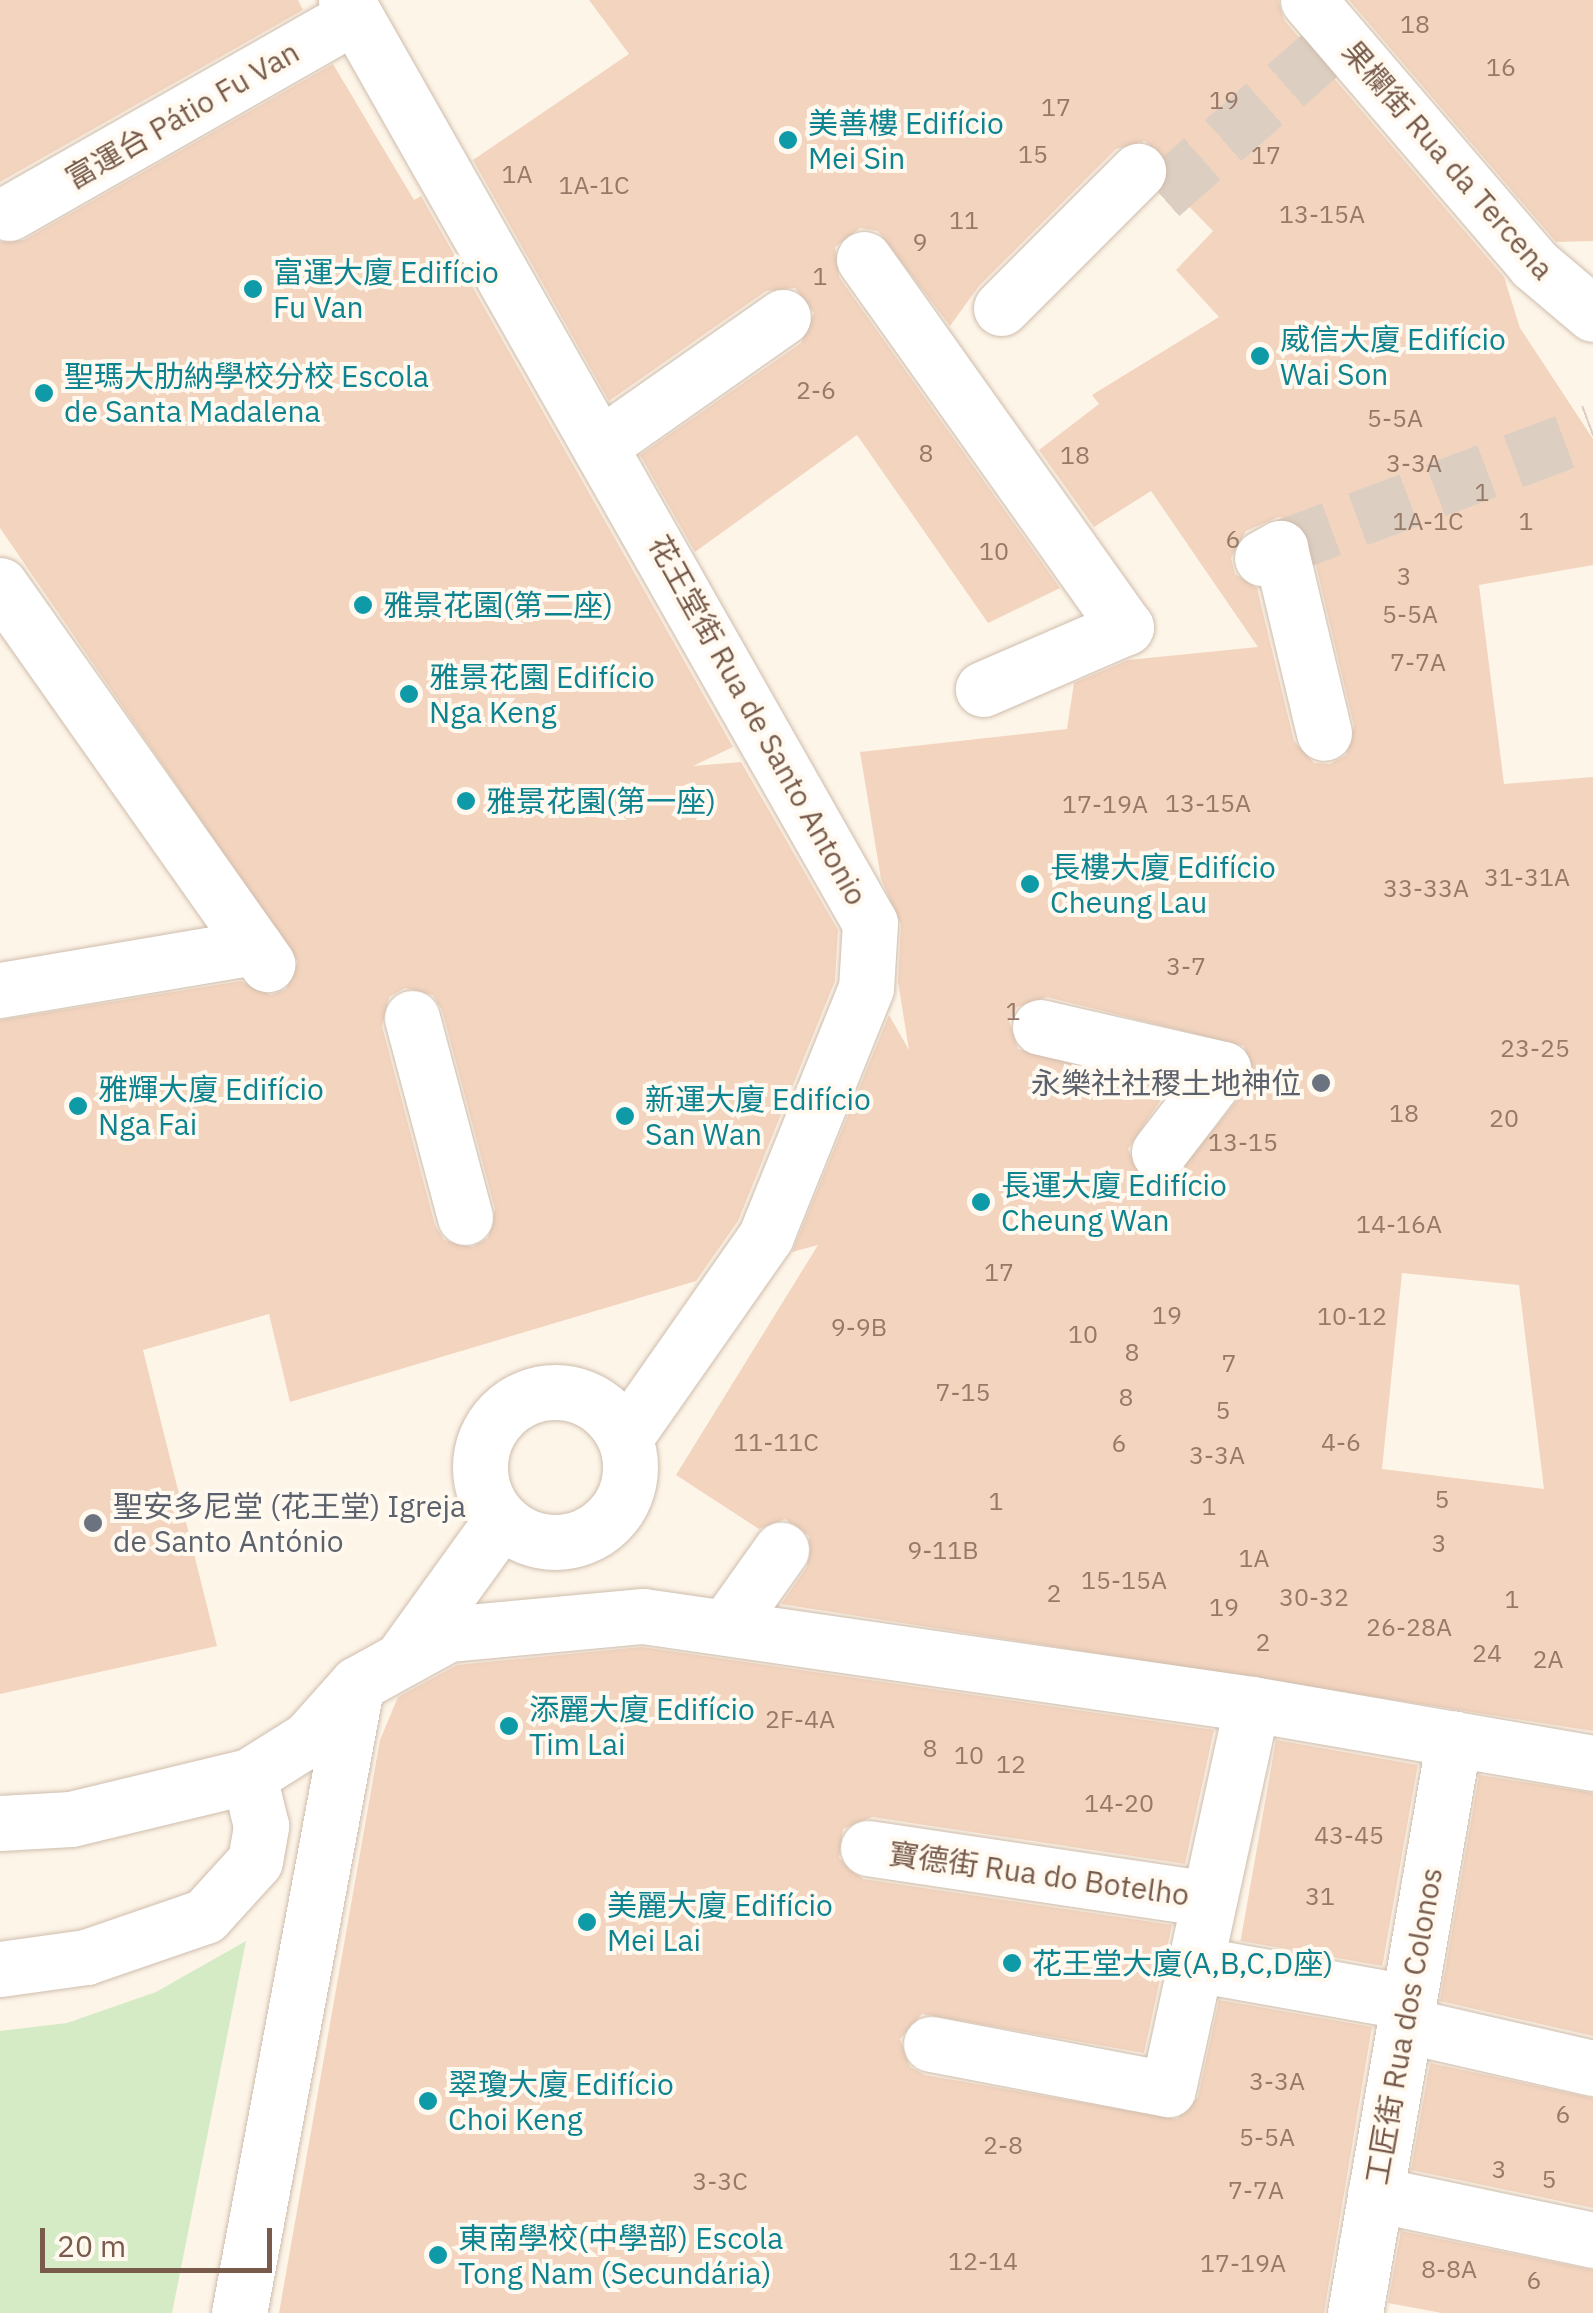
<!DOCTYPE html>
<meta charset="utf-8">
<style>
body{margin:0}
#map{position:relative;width:1593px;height:2313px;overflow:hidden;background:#fdf5e8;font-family:"IBM Plex Sans","Noto Sans SC",sans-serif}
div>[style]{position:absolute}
.green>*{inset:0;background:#d5ebc6}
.building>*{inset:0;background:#f3d4bf;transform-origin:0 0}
.minor-tunnel>*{height:55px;margin-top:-27.5px;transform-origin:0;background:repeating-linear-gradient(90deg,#dccec1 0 55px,transparent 0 83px)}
.roads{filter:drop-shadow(0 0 2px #cfbdad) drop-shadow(0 0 2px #cfbdad)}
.minor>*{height:55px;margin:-27.5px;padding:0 27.5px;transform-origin:27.5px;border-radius:27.5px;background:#fff}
.minor>.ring{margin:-27.5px;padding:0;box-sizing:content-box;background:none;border:55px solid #fff;border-radius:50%}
.dots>*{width:28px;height:28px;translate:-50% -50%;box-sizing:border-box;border:5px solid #fff9ef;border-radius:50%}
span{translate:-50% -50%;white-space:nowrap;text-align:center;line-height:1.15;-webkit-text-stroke:8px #fff9ef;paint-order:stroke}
.number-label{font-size:25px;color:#977968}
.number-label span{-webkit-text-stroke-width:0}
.street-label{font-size:30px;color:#785b4b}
.culture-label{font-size:30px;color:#0d838f}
.left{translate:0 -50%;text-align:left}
.worship-label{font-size:30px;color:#5b616d}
.right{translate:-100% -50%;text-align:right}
.scale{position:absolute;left:40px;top:2228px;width:232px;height:45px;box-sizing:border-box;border:5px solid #785b4b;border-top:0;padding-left:12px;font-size:30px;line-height:35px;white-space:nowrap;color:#785b4b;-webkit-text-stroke:8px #fff9ef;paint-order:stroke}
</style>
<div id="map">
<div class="green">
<div style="clip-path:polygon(246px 1941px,172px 2313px,0 2313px,0 2031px,67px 2023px,156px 1992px)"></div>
</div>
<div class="building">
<div style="clip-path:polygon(0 0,298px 0,303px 10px,0 182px)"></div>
<div style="clip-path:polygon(evenodd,589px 0,1278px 0,1284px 20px,1504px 277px,1520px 328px,1593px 439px,1593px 565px,1479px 585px,1504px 784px,1593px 777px,1593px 1731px,781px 1604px,807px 1567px,809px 1536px,785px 1519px,759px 1529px,676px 1475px,818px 1245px,792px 1252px,889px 1015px,909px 1050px,898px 982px,901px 924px,881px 879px,860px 752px,1067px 729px,1074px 683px,1128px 660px,1258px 647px,1151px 491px,1094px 527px,1039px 450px,1099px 404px,1092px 395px,1219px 317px,1176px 270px,1213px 231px,1166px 183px,1168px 162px,1145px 141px,1116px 149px,979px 286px,950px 326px,878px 231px,860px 228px,835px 247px,839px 277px,1060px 588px,988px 623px,857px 435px,695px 552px,640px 455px,801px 343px,814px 313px,795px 288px,766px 291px,609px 401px,473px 160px,629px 54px,589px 0,1278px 517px,1293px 520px,1310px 540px,1354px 726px,1346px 755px,1330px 764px,1314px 763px,1294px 741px,1257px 588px,1235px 574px,1231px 558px,1246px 531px,1278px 517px,589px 0,1047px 997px,1244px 1046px,1254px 1073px,1248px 1087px,1172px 1180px,1141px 1177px,1128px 1149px,1168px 1089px,1018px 1049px,1009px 1021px,1017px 1007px,1047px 997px,589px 0,1402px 1273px,1519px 1285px,1544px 1489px,1382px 1469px,1402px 1273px)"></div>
<div style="clip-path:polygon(1349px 0,1593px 0,1593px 241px,1556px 242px)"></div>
<div style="clip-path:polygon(evenodd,333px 64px,414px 200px,421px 196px,733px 747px,693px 766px,741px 762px,838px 930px,835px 981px,738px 1221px,696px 1281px,290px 1402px,269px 1314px,143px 1350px,217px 1646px,0 1694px,0 1020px,241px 981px,271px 995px,286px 989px,298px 962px,0 528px,0 242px,24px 240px,333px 64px,405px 988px,433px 995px,442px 1010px,495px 1209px,488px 1238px,472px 1247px,444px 1240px,435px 1225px,382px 1026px,389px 997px,405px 988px)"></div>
<div style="clip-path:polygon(642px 1647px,1214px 1730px,1185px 1864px,872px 1817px,843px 1829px,839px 1858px,863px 1879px,1172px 1925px,1144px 2053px,922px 2014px,900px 2039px,910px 2067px,925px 2075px,1177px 2119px,1198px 2097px,1219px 2000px,1372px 2027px,1324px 2313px,279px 2313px,380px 1740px,398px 1697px,457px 1665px)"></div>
<div style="left:1276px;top:1740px;width:144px;height:204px;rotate:10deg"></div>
<div style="clip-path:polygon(1479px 1775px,1593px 1793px,1593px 2036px,1440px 2001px)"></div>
<div style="clip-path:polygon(1430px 2063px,1593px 2098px,1593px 2208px,1411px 2170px)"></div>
<div style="clip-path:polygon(1401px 2231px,1593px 2270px,1593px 2313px,1442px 2313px,1388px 2303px)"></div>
</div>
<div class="minor-tunnel">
<div style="left:1161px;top:195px;width:237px;rotate:-41.4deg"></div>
<div style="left:1280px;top:548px;width:334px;rotate:-20.5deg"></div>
</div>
<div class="roads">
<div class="minor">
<div style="left:346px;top:0;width:1061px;rotate:60.42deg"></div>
<div style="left:870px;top:923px;width:65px;rotate:93.5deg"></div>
<div style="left:866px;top:988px;width:267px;rotate:112deg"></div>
<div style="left:766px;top:1236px;width:246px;rotate:125deg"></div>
<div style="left:1308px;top:0;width:348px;rotate:49.4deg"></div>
<div style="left:1534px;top:264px;width:77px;rotate:40.3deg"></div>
<div style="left:9px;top:213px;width:398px;rotate:-29.7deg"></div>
<div style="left:864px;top:259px;width:452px;rotate:54.6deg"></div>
<div style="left:1126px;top:627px;width:156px;rotate:156.6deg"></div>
<div style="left:1001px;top:308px;width:194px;rotate:-45deg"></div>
<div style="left:602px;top:444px;width:221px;rotate:-35.1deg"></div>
<div style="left:1262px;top:558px;width:21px;rotate:-29deg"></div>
<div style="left:1280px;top:548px;width:190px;rotate:76.6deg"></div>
<div style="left:0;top:585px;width:464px;rotate:54.8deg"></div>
<div style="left:0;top:990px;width:259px;rotate:-9.6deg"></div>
<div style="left:412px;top:1018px;width:206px;rotate:75.1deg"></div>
<div style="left:1040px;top:1027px;width:188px;rotate:12.9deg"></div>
<div style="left:1223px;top:1069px;width:105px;rotate:127.6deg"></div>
<div class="ring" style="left:480px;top:1392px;width:95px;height:95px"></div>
<div style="left:726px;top:1627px;width:95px;rotate:-54.5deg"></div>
<div style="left:405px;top:1654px;width:164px;rotate:-54.2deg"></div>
<div style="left:0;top:1823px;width:71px;rotate:-3.2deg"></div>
<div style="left:71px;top:1819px;width:183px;rotate:-13.6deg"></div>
<div style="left:249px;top:1776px;width:70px;rotate:-32.1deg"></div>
<div style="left:308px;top:1739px;width:74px;rotate:-48.3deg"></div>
<div style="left:357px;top:1684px;width:104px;rotate:-28.8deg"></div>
<div style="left:448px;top:1634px;width:196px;rotate:-5.3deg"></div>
<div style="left:643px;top:1616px;width:615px;rotate:8.22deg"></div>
<div style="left:1252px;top:1704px;width:346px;rotate:9.8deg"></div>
<div style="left:868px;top:1848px;width:345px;rotate:8.5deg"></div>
<div style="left:1195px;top:1964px;width:216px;rotate:10.1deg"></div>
<div style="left:0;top:1969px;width:87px;rotate:-7.9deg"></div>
<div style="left:86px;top:1957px;width:126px;rotate:-19deg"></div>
<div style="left:205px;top:1916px;width:74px;rotate:-47.7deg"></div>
<div style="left:255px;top:1861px;width:36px;rotate:-80deg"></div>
<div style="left:261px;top:1826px;width:51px;rotate:-103.5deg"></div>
<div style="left:1405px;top:2025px;width:193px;rotate:12.9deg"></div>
<div style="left:931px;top:2044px;width:241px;rotate:10.8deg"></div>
<div style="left:1168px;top:2089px;width:394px;rotate:-77.7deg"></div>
<div style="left:1375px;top:2194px;width:223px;rotate:11.9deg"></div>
<div style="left:239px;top:2313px;width:637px;rotate:-79.41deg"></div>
<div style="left:1355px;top:2313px;width:583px;rotate:-80.23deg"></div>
</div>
</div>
<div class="dots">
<div style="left:788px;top:140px;background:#0f9aa8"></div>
<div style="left:253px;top:289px;background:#0f9aa8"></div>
<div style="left:1260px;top:356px;background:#0f9aa8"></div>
<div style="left:44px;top:393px;background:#0f9aa8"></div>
<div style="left:363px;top:605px;background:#0f9aa8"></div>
<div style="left:409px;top:694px;background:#0f9aa8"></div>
<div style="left:466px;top:801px;background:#0f9aa8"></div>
<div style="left:1030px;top:884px;background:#0f9aa8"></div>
<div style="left:1321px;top:1083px;background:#6b7280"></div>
<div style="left:78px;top:1106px;background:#0f9aa8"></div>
<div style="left:625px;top:1116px;background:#0f9aa8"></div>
<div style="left:981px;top:1202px;background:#0f9aa8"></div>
<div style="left:93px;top:1523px;background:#6b7280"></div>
<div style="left:509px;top:1726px;background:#0f9aa8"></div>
<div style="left:587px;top:1922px;background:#0f9aa8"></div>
<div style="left:1012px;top:1963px;background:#0f9aa8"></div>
<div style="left:428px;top:2101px;background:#0f9aa8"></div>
<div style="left:438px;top:2255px;background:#0f9aa8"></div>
</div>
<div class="number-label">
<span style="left:1415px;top:24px">18</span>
<span style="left:1501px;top:67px">16</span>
<span style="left:1224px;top:100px">19</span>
<span style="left:1056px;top:107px">17</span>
<span style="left:1033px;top:154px">15</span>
<span style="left:1266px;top:155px">17</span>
<span style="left:517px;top:174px">1A</span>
<span style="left:594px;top:185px">1A-1C</span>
<span style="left:1322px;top:214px">13-15A</span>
<span style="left:964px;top:220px">11</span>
<span style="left:920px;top:242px">9</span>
<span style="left:820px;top:276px">1</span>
<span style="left:816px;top:390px">2-6</span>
<span style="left:1395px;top:418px">5-5A</span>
<span style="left:926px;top:453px">8</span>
<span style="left:1075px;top:455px">18</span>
<span style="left:1414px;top:463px">3-3A</span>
<span style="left:1482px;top:492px">1</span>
<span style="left:1428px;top:521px">1A-1C</span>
<span style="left:1526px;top:521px">1</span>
<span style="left:1233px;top:539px">6</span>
<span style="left:994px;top:551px">10</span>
<span style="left:1404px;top:576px">3</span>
<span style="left:1410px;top:614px">5-5A</span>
<span style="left:1418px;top:662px">7-7A</span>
<span style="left:1208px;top:803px">13-15A</span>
<span style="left:1105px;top:804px">17-19A</span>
<span style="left:1527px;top:877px">31-31A</span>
<span style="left:1426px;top:888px">33-33A</span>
<span style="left:1186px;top:966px">3-7</span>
<span style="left:1013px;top:1011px">1</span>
<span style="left:1535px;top:1048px">23-25</span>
<span style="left:1404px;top:1113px">18</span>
<span style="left:1504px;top:1118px">20</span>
<span style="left:1243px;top:1142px">13-15</span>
<span style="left:1399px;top:1224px">14-16A</span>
<span style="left:999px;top:1272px">17</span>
<span style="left:1167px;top:1315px">19</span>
<span style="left:1352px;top:1316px">10-12</span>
<span style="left:859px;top:1327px">9-9B</span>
<span style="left:1083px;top:1334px">10</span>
<span style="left:1132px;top:1352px">8</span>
<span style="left:1229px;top:1363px">7</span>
<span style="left:963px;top:1392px">7-15</span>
<span style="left:1126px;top:1397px">8</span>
<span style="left:1223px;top:1410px">5</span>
<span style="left:776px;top:1442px">11-11C</span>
<span style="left:1341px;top:1442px">4-6</span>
<span style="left:1119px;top:1443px">6</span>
<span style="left:1217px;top:1455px">3-3A</span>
<span style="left:1442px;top:1499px">5</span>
<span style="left:996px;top:1501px">1</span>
<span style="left:1209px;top:1506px">1</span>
<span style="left:1439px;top:1543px">3</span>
<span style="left:943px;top:1550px">9-11B</span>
<span style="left:1254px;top:1558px">1A</span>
<span style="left:1124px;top:1580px">15-15A</span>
<span style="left:1054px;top:1593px">2</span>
<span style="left:1314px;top:1597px">30-32</span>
<span style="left:1512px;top:1599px">1</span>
<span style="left:1224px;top:1607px">19</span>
<span style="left:1409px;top:1627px">26-28A</span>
<span style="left:1263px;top:1642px">2</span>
<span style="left:1487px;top:1653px">24</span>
<span style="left:1548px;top:1659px">2A</span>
<span style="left:800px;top:1719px">2F-4A</span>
<span style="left:930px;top:1748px">8</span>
<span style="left:969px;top:1755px">10</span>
<span style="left:1011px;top:1764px">12</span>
<span style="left:1119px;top:1803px">14-20</span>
<span style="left:1349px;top:1835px">43-45</span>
<span style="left:1320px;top:1896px">31</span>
<span style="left:1277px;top:2081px">3-3A</span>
<span style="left:1563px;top:2114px">6</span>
<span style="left:1267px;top:2137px">5-5A</span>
<span style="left:1003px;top:2145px">2-8</span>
<span style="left:1499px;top:2169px">3</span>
<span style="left:1549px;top:2179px">5</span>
<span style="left:720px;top:2181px">3-3C</span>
<span style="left:1256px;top:2190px">7-7A</span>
<span style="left:983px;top:2261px">12-14</span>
<span style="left:1243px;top:2263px">17-19A</span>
<span style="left:1449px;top:2269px">8-8A</span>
<span style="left:1534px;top:2280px">6</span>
</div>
<div class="street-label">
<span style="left:182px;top:115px;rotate:-30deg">富運台 Pátio Fu Van</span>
<span style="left:1448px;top:160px;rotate:49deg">果欄街 Rua da Tercena</span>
<span style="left:758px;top:720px;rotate:61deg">花王堂街 Rua de Santo Antonio</span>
<span style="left:1039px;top:1874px;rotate:8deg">寶德街 Rua do Botelho</span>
<span style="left:1404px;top:2026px;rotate:-80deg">工匠街 Rua dos Colonos</span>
</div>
<div class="culture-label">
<span class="left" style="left:808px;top:140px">美善樓 Edifício<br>Mei Sin</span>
<span class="left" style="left:273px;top:289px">富運大廈 Edifício<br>Fu Van</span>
<span class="left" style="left:1280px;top:356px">威信大廈 Edifício<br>Wai Son</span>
<span class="left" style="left:64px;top:393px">聖瑪大肋納學校分校 Escola<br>de Santa Madalena</span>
<span class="left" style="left:383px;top:605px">雅景花園(第二座)</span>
<span class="left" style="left:429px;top:694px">雅景花園 Edifício<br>Nga Keng</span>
<span class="left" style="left:486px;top:801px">雅景花園(第一座)</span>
<span class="left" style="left:1050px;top:884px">長樓大廈 Edifício<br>Cheung Lau</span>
<span class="left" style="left:98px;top:1106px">雅輝大廈 Edifício<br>Nga Fai</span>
<span class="left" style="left:645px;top:1116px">新運大廈 Edifício<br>San Wan</span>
<span class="left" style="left:1001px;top:1202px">長運大廈 Edifício<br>Cheung Wan</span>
<span class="left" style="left:529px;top:1726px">添麗大廈 Edifício<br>Tim Lai</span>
<span class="left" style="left:607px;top:1922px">美麗大廈 Edifício<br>Mei Lai</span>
<span class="left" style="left:1032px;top:1963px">花王堂大廈(A,B,C,D座)</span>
<span class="left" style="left:448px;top:2101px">翠瓊大廈 Edifício<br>Choi Keng</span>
<span class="left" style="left:458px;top:2255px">東南學校(中學部) Escola<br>Tong Nam (Secundária)</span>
</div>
<div class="worship-label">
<span class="right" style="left:1301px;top:1083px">永樂社社稷土地神位</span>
<span class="left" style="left:113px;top:1523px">聖安多尼堂 (花王堂) Igreja<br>de Santo António</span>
</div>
<div class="scale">20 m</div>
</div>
